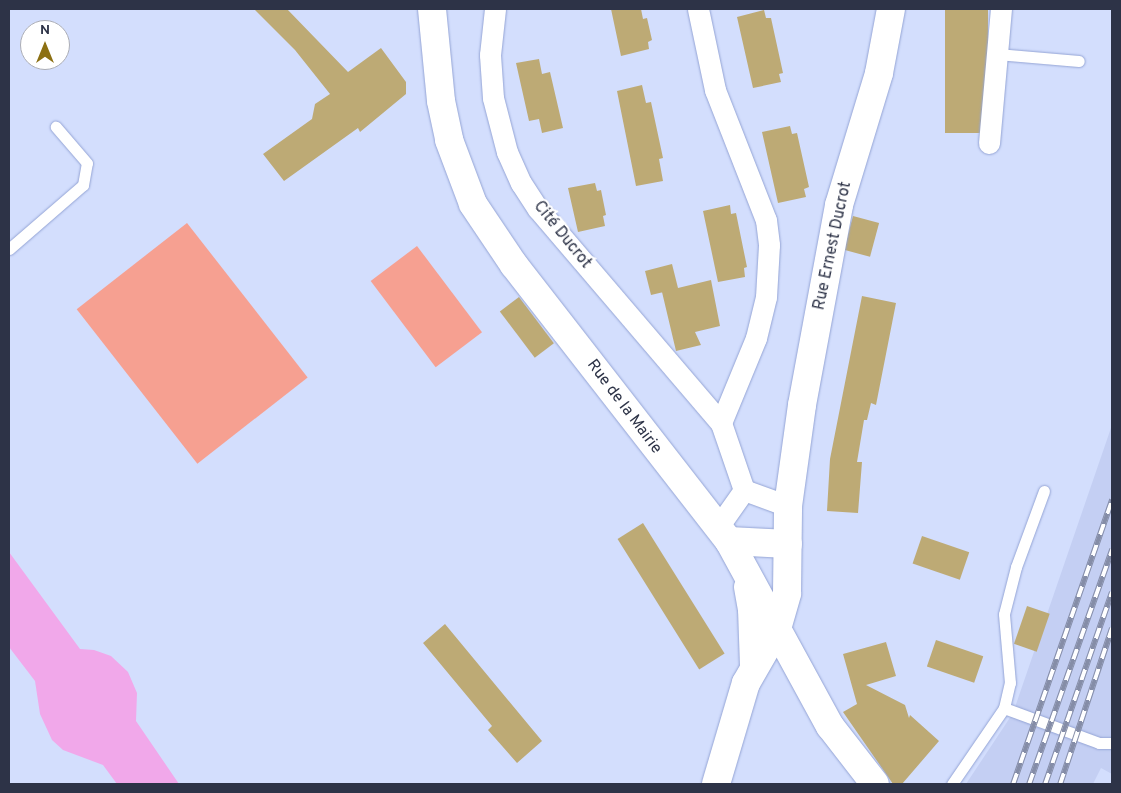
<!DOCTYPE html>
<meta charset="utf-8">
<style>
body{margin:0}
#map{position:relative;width:1121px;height:793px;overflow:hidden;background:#d3defd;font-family:Overpass,sans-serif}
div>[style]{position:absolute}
.built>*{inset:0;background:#c4cff3}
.green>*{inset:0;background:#f6a091;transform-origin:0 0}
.water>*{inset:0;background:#f1a8ea}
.building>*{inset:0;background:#bdaa75;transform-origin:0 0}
.roads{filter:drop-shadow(0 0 1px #94a4d5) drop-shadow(0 0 1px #94a4d5)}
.lane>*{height:11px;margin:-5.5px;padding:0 5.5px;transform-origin:5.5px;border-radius:5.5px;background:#fff}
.street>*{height:21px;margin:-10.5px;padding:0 10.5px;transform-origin:10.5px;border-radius:10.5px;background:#fff}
.secondary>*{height:28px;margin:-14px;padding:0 14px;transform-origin:14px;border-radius:14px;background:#fff}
.rail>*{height:5.5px;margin-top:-2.75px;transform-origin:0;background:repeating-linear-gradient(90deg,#fff 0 11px,#858da7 0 22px);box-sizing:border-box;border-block:1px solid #858da7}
span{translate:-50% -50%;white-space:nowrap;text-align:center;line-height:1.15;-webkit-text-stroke:4.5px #fff;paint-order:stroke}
.street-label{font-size:16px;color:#2d3347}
.frame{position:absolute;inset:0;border:10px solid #2d3347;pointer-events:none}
.north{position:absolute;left:20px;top:20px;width:50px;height:50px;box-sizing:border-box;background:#fff;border:1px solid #abadb5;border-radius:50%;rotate:0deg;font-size:14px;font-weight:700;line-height:20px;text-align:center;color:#2d3347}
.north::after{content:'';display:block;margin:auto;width:18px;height:22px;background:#8c7013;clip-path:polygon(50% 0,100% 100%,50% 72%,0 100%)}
</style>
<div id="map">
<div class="built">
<div style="clip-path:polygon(1112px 425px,1112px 774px,1101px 768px,1093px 784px,966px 784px,1013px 713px)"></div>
</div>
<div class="green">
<div style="left:187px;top:223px;width:196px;height:140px;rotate:52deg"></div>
<div style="left:417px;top:246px;width:108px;height:58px;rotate:53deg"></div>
</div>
<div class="water">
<div style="clip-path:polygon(9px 552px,80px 649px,94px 650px,111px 656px,128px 672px,137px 693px,136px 721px,179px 784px,117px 784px,103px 765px,63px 750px,52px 740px,40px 714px,35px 681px,9px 647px)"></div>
</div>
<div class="building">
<div style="clip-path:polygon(254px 9px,287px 9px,348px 72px,381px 48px,406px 82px,406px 94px,360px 132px,358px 128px,284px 181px,263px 154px,312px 119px,315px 104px,330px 94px,295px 50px)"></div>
<div style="clip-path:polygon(611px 9px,641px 9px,643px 19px,647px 18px,652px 40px,648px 42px,649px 49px,621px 56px)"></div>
<div style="left:945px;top:9px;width:43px;height:124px"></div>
<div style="clip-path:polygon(764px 10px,766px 18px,771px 18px,783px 73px,779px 74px,781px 82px,753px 88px,737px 17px)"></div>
<div style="clip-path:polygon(539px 59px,542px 74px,550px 72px,563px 128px,542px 133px,539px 119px,529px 121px,516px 63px)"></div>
<div style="clip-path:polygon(642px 85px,646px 103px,651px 102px,663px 158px,659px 159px,663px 181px,636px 186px,617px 91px)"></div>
<div style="clip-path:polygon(790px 126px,792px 134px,797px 133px,809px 187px,804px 189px,806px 197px,778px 203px,762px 132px)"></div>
<div style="clip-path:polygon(595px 183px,597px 191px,601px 190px,606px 215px,603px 216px,605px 226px,578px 232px,568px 188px)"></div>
<div style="clip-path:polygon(730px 205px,731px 214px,736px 213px,747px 267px,744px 268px,745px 277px,718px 282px,703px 211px)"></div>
<div style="left:853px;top:216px;width:27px;height:35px;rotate:15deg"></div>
<div style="clip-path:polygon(672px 264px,678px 288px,711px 280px,720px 326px,695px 332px,701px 345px,676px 351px,662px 292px,672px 290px,651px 295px,645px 271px)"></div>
<div style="clip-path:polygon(862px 296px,896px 303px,876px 405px,871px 403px,867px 420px,864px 420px,857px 462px,862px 462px,858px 513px,827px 511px,830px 459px)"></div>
<div style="left:519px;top:297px;width:58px;height:24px;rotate:53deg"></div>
<div style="left:643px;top:523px;width:154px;height:30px;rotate:58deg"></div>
<div style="left:922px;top:536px;width:50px;height:29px;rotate:19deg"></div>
<div style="left:1027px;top:606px;width:24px;height:40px;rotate:19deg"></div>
<div style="clip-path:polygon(445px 624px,542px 741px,517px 763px,488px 730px,492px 726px,423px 643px)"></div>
<div style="left:936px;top:640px;width:50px;height:28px;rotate:19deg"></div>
<div style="clip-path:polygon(886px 642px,896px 676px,866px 685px,905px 705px,909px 718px,910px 715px,939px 741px,902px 784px,893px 784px,843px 712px,857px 704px,843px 654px)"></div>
</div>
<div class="roads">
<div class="lane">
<div style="left:997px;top:54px;width:82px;rotate:4.9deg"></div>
<div style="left:9px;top:249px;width:98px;rotate:-40.9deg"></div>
<div style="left:83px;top:185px;width:22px;rotate:-80deg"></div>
<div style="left:87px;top:163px;width:48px;rotate:-130.7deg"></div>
<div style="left:1004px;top:708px;width:101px;rotate:20.2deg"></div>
<div style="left:1099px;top:743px;width:13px"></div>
<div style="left:952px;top:784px;width:92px;rotate:-55.6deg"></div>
<div style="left:1004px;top:708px;width:26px;rotate:-77deg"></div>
<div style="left:1010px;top:683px;width:69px;rotate:-95deg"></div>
<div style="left:1004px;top:614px;width:49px;rotate:-75.7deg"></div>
<div style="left:1016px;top:567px;width:81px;rotate:-69.8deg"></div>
</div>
<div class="street">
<div style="left:495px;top:9px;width:46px;rotate:96.2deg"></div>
<div style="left:490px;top:55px;width:43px;rotate:86deg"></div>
<div style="left:493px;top:98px;width:56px;rotate:75.5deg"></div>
<div style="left:507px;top:152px;width:34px;rotate:66deg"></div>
<div style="left:521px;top:183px;width:31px;rotate:57deg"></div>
<div style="left:538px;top:209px;width:282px;rotate:49.5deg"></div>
<div style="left:721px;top:423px;width:71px;rotate:71.1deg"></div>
<div style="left:698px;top:9px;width:83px;rotate:78.1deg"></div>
<div style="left:715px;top:90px;width:140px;rotate:68.6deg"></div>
<div style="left:766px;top:220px;width:25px;rotate:83deg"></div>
<div style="left:769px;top:245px;width:52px;rotate:93.3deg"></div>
<div style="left:766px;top:297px;width:42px;rotate:103.7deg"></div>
<div style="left:756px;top:338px;width:92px;rotate:112.4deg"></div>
<div style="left:989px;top:143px;width:135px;rotate:-84.9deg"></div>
<div style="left:744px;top:490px;width:47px;rotate:20deg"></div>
<div style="left:718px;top:527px;width:45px;rotate:-54.9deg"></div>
</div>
<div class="secondary">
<div style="left:432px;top:9px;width:92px;rotate:84.4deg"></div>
<div style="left:441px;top:101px;width:40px;rotate:78deg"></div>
<div style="left:449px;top:140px;width:68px;rotate:69.4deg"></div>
<div style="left:473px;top:204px;width:73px;rotate:56.1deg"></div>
<div style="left:514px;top:265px;width:350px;rotate:52.1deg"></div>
<div style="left:729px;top:541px;width:211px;rotate:61.4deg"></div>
<div style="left:830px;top:726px;width:73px;rotate:52.2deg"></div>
<div style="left:729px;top:541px;width:59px;rotate:2.9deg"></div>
<div style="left:748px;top:587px;width:22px;rotate:80deg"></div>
<div style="left:752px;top:609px;width:57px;rotate:88deg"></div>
<div style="left:716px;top:784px;width:105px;rotate:-73.5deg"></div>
<div style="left:746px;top:683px;width:62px;rotate:-60.1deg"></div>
<div style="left:777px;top:629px;width:37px;rotate:-74deg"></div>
<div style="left:787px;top:593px;width:87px;rotate:-89.3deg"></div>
<div style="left:788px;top:506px;width:102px;rotate:-82.1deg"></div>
<div style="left:802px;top:405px;width:203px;rotate:-79.5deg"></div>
<div style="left:839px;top:205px;width:138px;rotate:-73.1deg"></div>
<div style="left:879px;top:73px;width:65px;rotate:-79.4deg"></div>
</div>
</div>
<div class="rail">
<div style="left:1013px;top:784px;width:301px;rotate:-70.8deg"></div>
<div style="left:1029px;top:784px;width:249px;rotate:-70.5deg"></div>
<div style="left:1045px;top:784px;width:203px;rotate:-70.8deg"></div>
<div style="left:1060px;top:784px;width:164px;rotate:-71.6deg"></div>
</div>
<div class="street-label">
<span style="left:562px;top:235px;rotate:51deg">Cité Ducrot</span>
<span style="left:833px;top:246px;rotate:-78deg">Rue Ernest Ducrot</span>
<span style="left:624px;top:407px;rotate:53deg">Rue de la Mairie</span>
</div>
<div class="frame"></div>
<div class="north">N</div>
</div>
